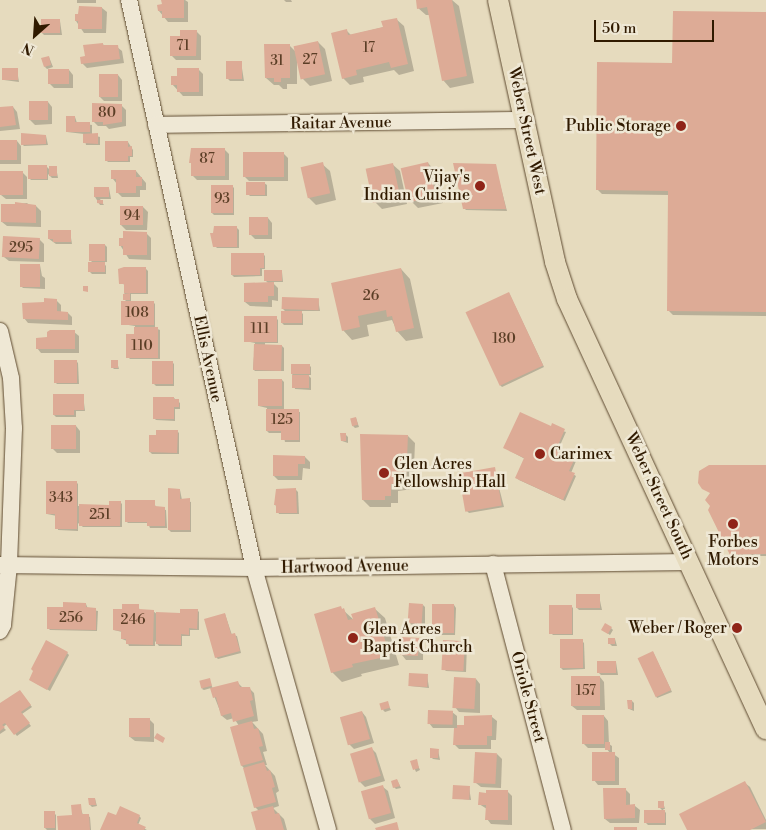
<!DOCTYPE html>
<style>
body{margin:0}
#map{position:relative;width:766px;height:830px;overflow:hidden;background:#e6dbbe;font-family:"Libre Bodoni",serif}
div>[style]{position:absolute}
.shadow>*{inset:0;background:#0003;transform-origin:0 0}
.building>*{inset:0;background:#ddab96;transform-origin:0 0}
.roads{filter:drop-shadow(0 0 1px #5e4a30) drop-shadow(0 0 1px #5e4a30)}
.minor>*{height:16px;margin:-8px;padding:0 8px;transform-origin:8px;border-radius:8px;background:#efe8d5}
.major>*{height:20px;margin:-10px;padding:0 10px;transform-origin:10px;border-radius:10px;background:#e6dbbe}
.dots>*{width:14px;height:14px;translate:-50% -50%;box-sizing:border-box;border:2px solid #efe8d5;border-radius:50%}
span{translate:-50% -50%;white-space:nowrap;text-align:center;line-height:1.15;-webkit-text-stroke:5px #efe8d5;paint-order:stroke}
.number-label{font-size:14px;color:#5b3e26}
.number-label span{-webkit-text-stroke-width:0}
.street-label{font-size:16px;color:#301a00}
.poi-label{font-size:16px;color:#301a00}
.right{translate:-100% -50%;text-align:right}
.left{translate:0 -50%;text-align:left}
.north{position:absolute;left:10px;top:10px;width:50px;height:50px;-webkit-text-stroke:4px #efe8d5;paint-order:stroke;rotate:206deg;font-size:14px;font-weight:700;line-height:20px;text-align:center;color:#301a00}
.north::after{content:'';display:block;margin:auto;width:18px;height:22px;background:#301a00;clip-path:polygon(50% 0,100% 100%,50% 72%,0 100%)}
.scale{position:absolute;left:594px;top:20px;width:120px;height:22px;box-sizing:border-box;border:2px solid #301a00;border-top:0;padding-left:6px;font-size:15px;line-height:18px;white-space:nowrap;color:#301a00;-webkit-text-stroke:4px #efe8d5;paint-order:stroke}
</style>
<div id="map">
<div class="shadow">
<div style="left:77px;top:0;width:19px;height:3px"></div>
<div style="clip-path:polygon(163px 0,185px 0,188px 2px,188px 22px,168px 22px,159px 11px,163px 6px)"></div>
<div style="clip-path:polygon(284px 0,291px 0,292px 2px,286px 2px)"></div>
<div style="clip-path:polygon(417px 0,452px 0,459px 6px,474px 83px,450px 88px,443px 80px,430px 15px,426px 15px,418px 8px)"></div>
<div style="clip-path:polygon(102px 8px,107px 12px,106px 33px,84px 33px,76px 21px)"></div>
<div style="clip-path:polygon(766px 13px,766px 316px,673px 315px,668px 310px,669px 195px,602px 194px,597px 189px,673px 64px)"></div>
<div style="clip-path:polygon(396px 19px,404px 26px,414px 71px,399px 75px,394px 70px,363px 77px,364px 82px,350px 85px,343px 78px,346px 30px,351px 35px,384px 27px)"></div>
<div style="clip-path:polygon(60px 21px,62px 35px,44px 35px,42px 33px)"></div>
<div style="clip-path:polygon(196px 31px,201px 36px,201px 60px,176px 60px,171px 55px)"></div>
<div style="clip-path:polygon(318px 42px,325px 49px,332px 81px,310px 86px,303px 79px,297px 56px,297px 84px,287px 84px,287px 89px,283px 89px,279px 85px,274px 85px,266px 78px,289px 45px,297px 53px)"></div>
<div style="clip-path:polygon(103px 44px,105px 47px,117px 47px,122px 51px,124px 63px,87px 68px,82px 63px,86px 57px)"></div>
<div style="clip-path:polygon(49px 57px,53px 67px,47px 69px,45px 67px)"></div>
<div style="clip-path:polygon(241px 62px,244px 81px,230px 81px,228px 79px)"></div>
<div style="clip-path:polygon(198px 69px,203px 74px,203px 96px,183px 96px,172px 84px,179px 77px)"></div>
<div style="clip-path:polygon(17px 70px,19px 82px,4px 80px)"></div>
<div style="clip-path:polygon(69px 70px,73px 75px,73px 88px,54px 88px,49px 83px)"></div>
<div style="clip-path:polygon(118px 75px,122px 80px,122px 101px,104px 101px,100px 97px)"></div>
<div style="clip-path:polygon(48px 102px,52px 107px,52px 124px,35px 125px,30px 120px)"></div>
<div style="clip-path:polygon(121px 105px,126px 110px,126px 126px,109px 129px,106px 126px,98px 126px,93px 121px)"></div>
<div style="clip-path:polygon(13px 107px,17px 112px,20px 129px,0 131px,0 110px)"></div>
<div style="clip-path:polygon(75px 117px,77px 123px,92px 125px,92px 135px,100px 137px,100px 145px,86px 145px,84px 134px,67px 132px)"></div>
<div style="clip-path:polygon(46px 136px,48px 145px,24px 146px,22px 144px)"></div>
<div style="clip-path:polygon(17px 141px,21px 146px,21px 164px,0 164px,0 142px)"></div>
<div style="clip-path:polygon(128px 142px,133px 150px,133px 157px,130px 157px,130px 162px,108px 162px,106px 160px)"></div>
<div style="clip-path:polygon(224px 149px,229px 154px,229px 180px,197px 180px,193px 176px,191px 163px)"></div>
<div style="clip-path:polygon(283px 153px,288px 158px,288px 181px,249px 181px,244px 176px)"></div>
<div style="clip-path:polygon(428px 163px,435px 171px,443px 203px,418px 208px,411px 201px)"></div>
<div style="clip-path:polygon(322px 164px,330px 171px,336px 200px,316px 205px,309px 198px)"></div>
<div style="clip-path:polygon(392px 164px,400px 171px,407px 204px,382px 209px,375px 202px)"></div>
<div style="clip-path:polygon(495px 165px,507px 211px,466px 210px,464px 208px)"></div>
<div style="clip-path:polygon(46px 166px,50px 170px,56px 167px,58px 178px,52px 178px,48px 174px,48px 180px,31px 180px,29px 178px)"></div>
<div style="clip-path:polygon(136px 171px,146px 183px,146px 190px,140px 190px,140px 197px,122px 197px,117px 192px,117px 184px,113px 179px)"></div>
<div style="clip-path:polygon(22px 172px,27px 177px,27px 199px,6px 199px,1px 195px)"></div>
<div style="clip-path:polygon(264px 183px,267px 185px,267px 196px,250px 196px,248px 194px)"></div>
<div style="clip-path:polygon(232px 186px,234px 188px,234px 215px,214px 215px,212px 213px)"></div>
<div style="clip-path:polygon(109px 188px,111px 199px,100px 199px,104px 205px,100px 205px,95px 197px)"></div>
<div style="clip-path:polygon(27px 203px,30px 206px,36px 206px,41px 211px,41px 227px,7px 226px,2px 222px,2px 206px)"></div>
<div style="clip-path:polygon(143px 207px,148px 212px,147px 230px,126px 230px,121px 225px)"></div>
<div style="clip-path:polygon(268px 218px,272px 223px,272px 239px,255px 239px,250px 234px)"></div>
<div style="clip-path:polygon(237px 228px,239px 230px,239px 248px,217px 248px,215px 246px)"></div>
<div style="clip-path:polygon(70px 232px,72px 244px,56px 244px,49px 239px)"></div>
<div style="clip-path:polygon(146px 233px,151px 238px,151px 260px,129px 259px,120px 245px)"></div>
<div style="clip-path:polygon(39px 239px,44px 244px,44px 262px,9px 261px,4px 257px)"></div>
<div style="clip-path:polygon(105px 245px,107px 247px,107px 262px,103px 262px,106px 266px,106px 274px,92px 274px,90px 272px,94px 264px,90px 260px)"></div>
<div style="clip-path:polygon(263px 254px,265px 256px,265px 272px,282px 272px,283px 282px,272px 282px,278px 288px,278px 301px,272px 300px,272px 307px,250px 306px,245px 302px,269px 284px,265px 280px,265px 269px,262px 269px,262px 276px,234px 277px,232px 275px)"></div>
<div style="clip-path:polygon(40px 265px,42px 276px,45px 278px,45px 289px,23px 288px,21px 286px)"></div>
<div style="clip-path:polygon(146px 269px,148px 271px,148px 294px,131px 294px,131px 302px,153px 302px,155px 304px,155px 328px,160px 330px,160px 359px,130px 359px,128px 357px,135px 335px,135px 326px,122px 324px,127px 302px,124px 299px,125px 285px,121px 283px)"></div>
<div style="clip-path:polygon(401px 269px,410px 279px,423px 338px,406px 341px,397px 331px,392px 320px,367px 325px,369px 336px,352px 340px,343px 330px)"></div>
<div style="clip-path:polygon(509px 293px,544px 367px,502px 387px,500px 385px)"></div>
<div style="clip-path:polygon(318px 299px,320px 311px,300px 311px,303px 314px,303px 325px,284px 325px,282px 323px,286px 312px,283px 309px)"></div>
<div style="clip-path:polygon(56px 300px,61px 305px,61px 313px,68px 313px,72px 317px,72px 325px,28px 323px,24px 318px,46px 303px)"></div>
<div style="clip-path:polygon(276px 318px,278px 320px,278px 343px,265px 343px,265px 346px,282px 346px,284px 348px,284px 371px,255px 371px,253px 369px,255px 343px,245px 341px)"></div>
<div style="clip-path:polygon(74px 332px,79px 336px,79px 353px,41px 353px,37px 348px,48px 339px)"></div>
<div style="clip-path:polygon(76px 361px,78px 363px,79px 384px,57px 384px,55px 382px)"></div>
<div style="clip-path:polygon(117px 362px,119px 369px,114px 369px,112px 367px)"></div>
<div style="clip-path:polygon(172px 362px,174px 364px,174px 386px,156px 386px,154px 384px)"></div>
<div style="clip-path:polygon(309px 365px,311px 367px,311px 375px,308px 375px,311px 378px,311px 390px,295px 389px,292px 373px)"></div>
<div style="clip-path:polygon(282px 380px,284px 382px,284px 410px,300px 412px,300px 442px,285px 442px,283px 433px,269px 433px,267px 431px,267px 408px,259px 406px)"></div>
<div style="clip-path:polygon(83px 395px,85px 411px,76px 411px,76px 417px,56px 417px,54px 415px)"></div>
<div style="clip-path:polygon(174px 398px,180px 403px,180px 409px,175px 409px,175px 421px,156px 420px,154px 418px)"></div>
<div style="clip-path:polygon(356px 418px,359px 427px,355px 428px,353px 426px)"></div>
<div style="clip-path:polygon(76px 426px,80px 431px,80px 453px,57px 453px,52px 448px)"></div>
<div style="clip-path:polygon(552px 428px,566px 432px,557px 452px,576px 461px,571px 473px,576px 476px,565px 501px,519px 480px,517px 478px,525px 459px,505px 448px)"></div>
<div style="clip-path:polygon(177px 431px,179px 433px,179px 454px,152px 454px,150px 452px,158px 437px)"></div>
<div style="clip-path:polygon(346px 435px,348px 437px,348px 443px,342px 441px)"></div>
<div style="clip-path:polygon(408px 436px,415px 443px,413px 489px,398px 491px,398px 503px,391px 503px,391px 507px,370px 507px,363px 500px)"></div>
<div style="clip-path:polygon(305px 457px,310px 462px,310px 469px,303px 468px,302px 480px,278px 480px,274px 476px)"></div>
<div style="clip-path:polygon(766px 466px,766px 556px,733px 556px,711px 493px,703px 488px)"></div>
<div style="clip-path:polygon(494px 468px,504px 507px,469px 513px,467px 511px)"></div>
<div style="clip-path:polygon(76px 482px,78px 484px,78px 506px,110px 506px,120px 502px,122px 504px,122px 527px,83px 527px,78px 523px,78px 531px,58px 530px,57px 516px,47px 514px)"></div>
<div style="clip-path:polygon(180px 490px,182px 500px,191px 502px,191px 532px,171px 532px,169px 530px)"></div>
<div style="clip-path:polygon(296px 490px,298px 492px,299px 514px,279px 514px,275px 504px)"></div>
<div style="clip-path:polygon(154px 501px,156px 508px,166px 510px,167px 528px,150px 528px,148px 523px,128px 523px,126px 521px)"></div>
<div style="clip-path:polygon(599px 596px,602px 610px,579px 610px,577px 608px)"></div>
<div style="clip-path:polygon(86px 604px,88px 609px,98px 611px,97px 631px,50px 630px,48px 628px,64px 608px)"></div>
<div style="clip-path:polygon(138px 605px,140px 611px,153px 611px,158px 615px,181px 614px,197px 610px,199px 612px,199px 630px,190px 630px,190px 636px,182px 636px,182px 646px,159px 646px,155px 641px,155px 646px,129px 646px,127px 641px,122px 639px,122px 632px,114px 630px,123px 610px)"></div>
<div style="clip-path:polygon(423px 605px,425px 607px,425px 625px,412px 625px,410px 623px)"></div>
<div style="clip-path:polygon(454px 605px,456px 608px,455px 635px,434px 635px,432px 633px)"></div>
<div style="clip-path:polygon(571px 606px,573px 608px,573px 635px,553px 635px,551px 633px)"></div>
<div style="clip-path:polygon(375px 609px,385px 618px,399px 665px,361px 674px,362px 676px,342px 682px,332px 672px,343px 610px,354px 620px)"></div>
<div style="clip-path:polygon(225px 614px,232px 635px,237px 636px,241px 653px,218px 659px,216px 657px)"></div>
<div style="clip-path:polygon(611px 628px,613px 630px,610px 635px,603px 630px)"></div>
<div style="clip-path:polygon(418px 639px,423px 644px,423px 660px,406px 660px,402px 655px)"></div>
<div style="clip-path:polygon(615px 639px,617px 646px,612px 646px,610px 644px)"></div>
<div style="clip-path:polygon(582px 641px,584px 643px,585px 669px,563px 670px,561px 668px)"></div>
<div style="clip-path:polygon(465px 642px,467px 644px,466px 672px,446px 671px,444px 669px)"></div>
<div style="clip-path:polygon(653px 652px,672px 692px,657px 698px,656px 696px)"></div>
<div style="clip-path:polygon(67px 653px,69px 655px,50px 691px,32px 681px,34px 671px)"></div>
<div style="clip-path:polygon(616px 662px,618px 675px,601px 675px,599px 673px)"></div>
<div style="clip-path:polygon(427px 675px,429px 688px,410px 686px)"></div>
<div style="clip-path:polygon(600px 677px,604px 682px,605px 710px,577px 710px,572px 706px)"></div>
<div style="clip-path:polygon(209px 679px,213px 689px,237px 682px,243px 688px,249px 688px,254px 693px,258px 721px,252px 722px,263px 734px,267px 751px,263px 752px,267px 765px,265px 765px,275px 776px,279px 791px,276px 793px,279px 806px,273px 808px,284px 819px,287px 830px,257px 830px,259px 811px,255px 807px,245px 769px,242px 766px,239px 726px,234px 718px,227px 720px,222px 716px,211px 688px,204px 690px,202px 689px)"></div>
<div style="clip-path:polygon(476px 679px,480px 684px,480px 713px,459px 712px,455px 707px)"></div>
<div style="clip-path:polygon(22px 694px,32px 707px,22px 714px,31px 726px,17px 736px,7px 724px,3px 727px,6px 730px,0 734px,0 707px)"></div>
<div style="clip-path:polygon(632px 701px,634px 703px,634px 711px,629px 709px)"></div>
<div style="clip-path:polygon(387px 703px,391px 710px,385px 712px,383px 710px)"></div>
<div style="clip-path:polygon(362px 712px,366px 717px,374px 743px,354px 749px,349px 744px)"></div>
<div style="clip-path:polygon(452px 712px,457px 716px,457px 726px,465px 726px,492px 717px,497px 721px,496px 740px,491px 740px,491px 749px,459px 749px,455px 745px,455px 728px,433px 728px,429px 723px)"></div>
<div style="clip-path:polygon(604px 716px,608px 721px,609px 744px,612px 746px,612px 753px,619px 758px,619px 785px,598px 785px,594px 780px,610px 753px,606px 748px,588px 748px,583px 743px)"></div>
<div style="clip-path:polygon(150px 720px,154px 724px,154px 742px,135px 741px,130px 737px)"></div>
<div style="clip-path:polygon(372px 749px,376px 753px,385px 781px,365px 787px,360px 782px)"></div>
<div style="clip-path:polygon(438px 750px,440px 760px,433px 759px,431px 757px)"></div>
<div style="clip-path:polygon(497px 754px,502px 759px,501px 788px,481px 787px,476px 783px)"></div>
<div style="clip-path:polygon(416px 761px,420px 770px,416px 772px,412px 762px)"></div>
<div style="clip-path:polygon(397px 780px,401px 788px,396px 789px,394px 787px)"></div>
<div style="clip-path:polygon(745px 783px,750px 787px,766px 820px,766px 829px,689px 830px)"></div>
<div style="clip-path:polygon(383px 787px,388px 791px,395px 818px,375px 824px,370px 819px)"></div>
<div style="clip-path:polygon(469px 787px,471px 800px,454px 798px)"></div>
<div style="clip-path:polygon(626px 790px,630px 794px,630px 806px,635px 806px,640px 810px,639px 823px,610px 823px,605px 819px)"></div>
<div style="clip-path:polygon(508px 792px,512px 796px,512px 825px,491px 824px,487px 819px,487px 809px,479px 804px)"></div>
<div style="clip-path:polygon(95px 799px,97px 806px,92px 807px,90px 805px)"></div>
<div style="clip-path:polygon(663px 802px,665px 809px,663px 809px,666px 813px,666px 825px,648px 825px,646px 823px,663px 811px,659px 807px)"></div>
<div style="clip-path:polygon(80px 806px,83px 815px,90px 817px,91px 830px,60px 830px)"></div>
<div style="clip-path:polygon(54px 813px,56px 815px,56px 830px,47px 830px,45px 828px)"></div>
<div style="clip-path:polygon(139px 816px,141px 818px,138px 825px,147px 830px,102px 830px,117px 817px)"></div>
</div>
<div class="building">
<div style="clip-path:polygon(161px 0,184px 0,184px 18px,162px 18px,162px 11px,158px 11px,157px 5px,162px 4px)"></div>
<div style="clip-path:polygon(416px 0,452px 0,467px 76px,442px 81px,427px 7px,417px 9px)"></div>
<div style="clip-path:polygon(79px 6px,102px 7px,102px 29px,78px 29px,78px 21px,75px 21px,75px 14px,78px 14px)"></div>
<div style="clip-path:polygon(673px 11px,766px 12px,766px 312px,667px 311px,668px 191px,596px 190px,597px 62px,672px 63px)"></div>
<div style="clip-path:polygon(397px 18px,408px 64px,391px 68px,389px 62px,356px 70px,357px 75px,342px 79px,331px 33px,347px 29px,348px 35px,383px 27px,381px 21px)"></div>
<div style="left:41px;top:19px;width:19px;height:14px"></div>
<div style="clip-path:polygon(180px 30px,197px 30px,196px 56px,170px 56px,170px 36px,180px 36px)"></div>
<div style="left:318px;top:41px;width:34px;height:25px;rotate:78deg"></div>
<div style="clip-path:polygon(103px 43px,103px 45px,118px 45px,120px 59px,81px 64px,80px 57px,85px 56px,83px 45px)"></div>
<div style="clip-path:polygon(264px 44px,290px 44px,290px 78px,281px 78px,281px 82px,274px 82px,274px 78px,265px 78px)"></div>
<div style="clip-path:polygon(49px 56px,51px 65px,44px 67px,41px 58px)"></div>
<div style="left:226px;top:61px;width:16px;height:18px"></div>
<div style="left:2px;top:68px;width:16px;height:12px"></div>
<div style="clip-path:polygon(177px 68px,199px 68px,199px 92px,177px 92px,177px 85px,171px 85px,171px 76px,177px 76px)"></div>
<div style="left:48px;top:69px;width:21px;height:15px"></div>
<div style="left:99px;top:74px;width:19px;height:23px"></div>
<div style="left:29px;top:101px;width:19px;height:19px"></div>
<div style="clip-path:polygon(92px 103px,122px 104px,122px 122px,103px 125px,103px 122px,92px 122px)"></div>
<div style="clip-path:polygon(13px 106px,16px 125px,0 127px,0 107px)"></div>
<div style="clip-path:polygon(66px 116px,75px 116px,75px 122px,90px 122px,90px 132px,66px 132px)"></div>
<div style="clip-path:polygon(21px 133px,46px 135px,46px 144px,21px 145px)"></div>
<div style="clip-path:polygon(98px 133px,98px 144px,83px 143px,83px 134px)"></div>
<div style="left:0;top:140px;width:17px;height:20px"></div>
<div style="clip-path:polygon(105px 141px,128px 141px,128px 147px,132px 146px,132px 156px,128px 156px,128px 161px,105px 161px)"></div>
<div style="clip-path:polygon(191px 148px,225px 148px,225px 176px,191px 176px,191px 163px,189px 163px)"></div>
<div style="left:243px;top:152px;width:41px;height:25px"></div>
<div style="left:323px;top:162px;width:32px;height:23px;rotate:77deg"></div>
<div style="left:428px;top:162px;width:35px;height:28px;rotate:77deg"></div>
<div style="left:393px;top:163px;width:35px;height:28px;rotate:78deg"></div>
<div style="clip-path:polygon(453px 163px,496px 164px,506px 209px,463px 209px)"></div>
<div style="left:28px;top:165px;width:19px;height:14px"></div>
<div style="left:49px;top:166px;width:8px;height:10px"></div>
<div style="clip-path:polygon(111px 170px,136px 170px,136px 177px,142px 177px,142px 186px,136px 186px,136px 193px,116px 193px,116px 179px,111px 179px)"></div>
<div style="left:0;top:171px;width:23px;height:24px"></div>
<div style="left:246px;top:182px;width:19px;height:13px"></div>
<div style="left:211px;top:185px;width:22px;height:28px"></div>
<div style="left:94px;top:187px;width:15px;height:10px"></div>
<div style="clip-path:polygon(97px 200px,103px 200px,103px 204px,97px 203px)"></div>
<div style="clip-path:polygon(15px 202px,36px 205px,36px 223px,1px 222px,1px 204px,15px 204px)"></div>
<div style="left:120px;top:206px;width:23px;height:19px"></div>
<div style="left:249px;top:217px;width:19px;height:18px"></div>
<div style="clip-path:polygon(214px 226px,237px 226px,237px 247px,213px 247px,210px 233px,213px 233px)"></div>
<div style="clip-path:polygon(48px 230px,71px 230px,71px 242px,53px 242px,53px 239px,48px 239px)"></div>
<div style="clip-path:polygon(123px 231px,147px 232px,147px 255px,123px 255px,123px 246px,119px 246px,119px 238px,123px 238px)"></div>
<div style="left:3px;top:236px;width:37px;height:21px;rotate:3deg"></div>
<div style="left:89px;top:244px;width:16px;height:17px"></div>
<div style="clip-path:polygon(231px 253px,264px 253px,264px 268px,260px 268px,260px 275px,231px 275px)"></div>
<div style="left:88px;top:262px;width:17px;height:10px"></div>
<div style="left:20px;top:264px;width:20px;height:23px"></div>
<div style="clip-path:polygon(124px 267px,146px 267px,146px 293px,124px 293px,124px 284px,119px 284px,118px 269px)"></div>
<div style="clip-path:polygon(401px 268px,414px 328px,396px 332px,392px 316px,387px 317px,386px 310px,358px 316px,360px 327px,342px 331px,331px 283px)"></div>
<div style="left:264px;top:270px;width:18px;height:11px"></div>
<div style="clip-path:polygon(274px 282px,274px 296px,268px 296px,268px 302px,244px 302px,244px 283px)"></div>
<div style="clip-path:polygon(83px 286px,88px 286px,88px 292px,83px 291px)"></div>
<div style="left:509px;top:292px;width:81px;height:48px;rotate:65deg"></div>
<div style="clip-path:polygon(130px 293px,130px 300px,123px 300px,123px 294px)"></div>
<div style="left:282px;top:297px;width:37px;height:12px;rotate:2deg"></div>
<div style="clip-path:polygon(44px 298px,57px 299px,57px 311px,68px 312px,68px 320px,23px 319px,22px 303px,44px 302px)"></div>
<div style="left:121px;top:301px;width:33px;height:24px"></div>
<div style="left:281px;top:311px;width:21px;height:12px"></div>
<div style="left:244px;top:316px;width:33px;height:26px"></div>
<div style="clip-path:polygon(134px 327px,158px 327px,158px 358px,126px 358px,126px 334px,134px 334px)"></div>
<div style="clip-path:polygon(50px 330px,75px 330px,75px 349px,36px 349px,36px 338px,47px 337px,47px 332px)"></div>
<div style="left:254px;top:344px;width:28px;height:26px;rotate:2deg"></div>
<div style="left:54px;top:360px;width:23px;height:23px"></div>
<div style="left:111px;top:360px;width:7px;height:8px"></div>
<div style="left:152px;top:361px;width:21px;height:23px"></div>
<div style="left:291px;top:364px;width:19px;height:10px"></div>
<div style="left:292px;top:375px;width:17px;height:13px"></div>
<div style="left:258px;top:379px;width:24px;height:27px"></div>
<div style="clip-path:polygon(53px 394px,84px 394px,84px 410px,74px 410px,74px 415px,53px 415px)"></div>
<div style="clip-path:polygon(153px 397px,174px 397px,174px 399px,179px 399px,179px 407px,174px 407px,174px 419px,153px 419px)"></div>
<div style="clip-path:polygon(266px 409px,299px 409px,299px 440px,281px 440px,281px 431px,266px 431px)"></div>
<div style="clip-path:polygon(520px 412px,551px 426px,552px 423px,565px 429px,556px 450px,575px 458px,569px 471px,575px 473px,563px 500px,515px 478px,524px 458px,503px 448px)"></div>
<div style="left:356px;top:417px;width:8px;height:6px;rotate:76deg"></div>
<div style="left:51px;top:425px;width:25px;height:24px"></div>
<div style="clip-path:polygon(156px 430px,178px 430px,177px 453px,149px 452px,149px 435px,156px 435px)"></div>
<div style="clip-path:polygon(340px 433px,346px 433px,346px 441px,341px 441px)"></div>
<div style="clip-path:polygon(360px 434px,408px 435px,406px 482px,391px 484px,391px 496px,385px 496px,385px 500px,362px 500px)"></div>
<div style="clip-path:polygon(273px 455px,305px 456px,305px 464px,298px 464px,298px 476px,273px 476px)"></div>
<div style="clip-path:polygon(709px 465px,766px 465px,766px 554px,730px 555px,708px 510px,710px 506px,705px 500px,710px 493px,702px 489px,698px 483px,699px 471px)"></div>
<div style="left:495px;top:467px;width:39px;height:37px;rotate:80deg"></div>
<div style="clip-path:polygon(46px 481px,77px 481px,77px 529px,55px 529px,55px 514px,46px 514px)"></div>
<div style="clip-path:polygon(168px 488px,180px 489px,180px 499px,190px 498px,190px 530px,168px 530px)"></div>
<div style="clip-path:polygon(296px 488px,297px 513px,276px 513px,276px 505px,274px 505px,276px 489px)"></div>
<div style="clip-path:polygon(125px 500px,155px 500px,155px 506px,165px 507px,165px 526px,147px 526px,147px 522px,125px 522px)"></div>
<div style="clip-path:polygon(109px 501px,121px 501px,120px 526px,79px 526px,79px 504px,109px 505px)"></div>
<div style="left:576px;top:594px;width:24px;height:14px"></div>
<div style="clip-path:polygon(63px 602px,86px 603px,86px 607px,96px 608px,96px 630px,47px 629px,47px 607px,63px 607px)"></div>
<div style="left:409px;top:603px;width:14px;height:20px;rotate:4deg"></div>
<div style="clip-path:polygon(122px 604px,139px 604px,139px 609px,154px 610px,153px 645px,126px 644px,126px 639px,121px 639px,121px 631px,113px 630px,113px 609px,122px 609px)"></div>
<div style="left:432px;top:604px;width:22px;height:29px"></div>
<div style="left:549px;top:605px;width:23px;height:29px"></div>
<div style="clip-path:polygon(341px 606px,342px 609px,344px 608px,348px 620px,353px 619px,351px 614px,375px 607px,390px 656px,352px 664px,353px 667px,331px 673px,314px 614px)"></div>
<div style="clip-path:polygon(180px 609px,198px 609px,197px 629px,189px 628px,189px 635px,181px 634px,181px 645px,156px 644px,156px 612px,180px 613px)"></div>
<div style="clip-path:polygon(225px 613px,231px 634px,235px 633px,240px 651px,215px 658px,204px 619px)"></div>
<div style="left:605px;top:623px;width:8px;height:8px;rotate:30deg"></div>
<div style="left:401px;top:637px;width:18px;height:18px;rotate:3deg"></div>
<div style="left:608px;top:638px;width:7px;height:6px"></div>
<div style="left:583px;top:639px;width:29px;height:23px;rotate:90deg"></div>
<div style="clip-path:polygon(46px 640px,68px 652px,47px 690px,29px 680px,33px 671px,31px 669px)"></div>
<div style="left:443px;top:640px;width:22px;height:30px;rotate:3deg"></div>
<div style="left:653px;top:651px;width:43px;height:17px;rotate:65deg"></div>
<div style="left:597px;top:661px;width:19px;height:12px"></div>
<div style="left:409px;top:673px;width:19px;height:13px;rotate:3deg"></div>
<div style="left:571px;top:676px;width:29px;height:30px"></div>
<div style="left:454px;top:677px;width:22px;height:31px;rotate:3deg"></div>
<div style="left:210px;top:678px;width:8px;height:11px;rotate:76deg"></div>
<div style="clip-path:polygon(238px 681px,240px 687px,250px 687px,253px 700px,250px 701px,254px 716px,233px 722px,231px 713px,221px 716px,216px 697px,213px 698px,210px 688px)"></div>
<div style="clip-path:polygon(20px 690px,31px 705px,21px 712px,30px 723px,14px 735px,5px 723px,2px 725px,5px 727px,0 731px,0 703px)"></div>
<div style="clip-path:polygon(627px 700px,632px 700px,632px 709px,628px 709px)"></div>
<div style="left:388px;top:701px;width:7px;height:9px;rotate:74deg"></div>
<div style="left:428px;top:710px;width:25px;height:14px;rotate:2deg"></div>
<div style="left:362px;top:711px;width:29px;height:23px;rotate:74deg"></div>
<div style="clip-path:polygon(492px 715px,492px 736px,487px 736px,487px 745px,453px 745px,454px 728px,457px 728px,457px 725px,464px 725px,464px 716px)"></div>
<div style="left:582px;top:715px;width:22px;height:29px"></div>
<div style="left:129px;top:718px;width:21px;height:19px"></div>
<div style="clip-path:polygon(252px 721px,254px 729px,258px 728px,263px 746px,259px 747px,263px 760px,241px 766px,230px 727px)"></div>
<div style="clip-path:polygon(157px 733px,165px 738px,163px 743px,154px 738px)"></div>
<div style="left:610px;top:742px;width:8px;height:5px;rotate:90deg"></div>
<div style="left:372px;top:747px;width:30px;height:23px;rotate:73deg"></div>
<div style="clip-path:polygon(430px 748px,439px 749px,438px 758px,430px 758px)"></div>
<div style="left:475px;top:752px;width:22px;height:31px;rotate:3deg"></div>
<div style="left:592px;top:752px;width:23px;height:29px"></div>
<div style="clip-path:polygon(417px 759px,419px 768px,413px 770px,410px 761px)"></div>
<div style="clip-path:polygon(264px 762px,267px 771px,270px 770px,275px 787px,272px 788px,276px 802px,254px 808px,243px 768px)"></div>
<div style="clip-path:polygon(397px 779px,400px 786px,393px 788px,391px 781px)"></div>
<div style="clip-path:polygon(745px 781px,766px 822px,750px 830px,687px 830px,679px 814px)"></div>
<div style="left:383px;top:785px;width:29px;height:23px;rotate:74deg"></div>
<div style="left:453px;top:785px;width:17px;height:14px;rotate:3deg"></div>
<div style="clip-path:polygon(603px 788px,626px 788px,626px 805px,635px 804px,635px 818px,604px 819px)"></div>
<div style="clip-path:polygon(486px 790px,508px 790px,508px 820px,485px 820px,486px 805px,478px 805px,479px 792px,486px 793px)"></div>
<div style="clip-path:polygon(88px 798px,95px 798px,96px 805px,89px 805px)"></div>
<div style="left:658px;top:801px;width:6px;height:7px"></div>
<div style="clip-path:polygon(81px 804px,82px 814px,89px 814px,90px 830px,58px 830px,57px 816px,72px 815px,71px 805px)"></div>
<div style="clip-path:polygon(120px 806px,140px 815px,137px 823px,146px 827px,144px 830px,100px 830px,108px 812px,116px 815px)"></div>
<div style="clip-path:polygon(273px 806px,275px 814px,279px 813px,284px 830px,256px 830px,251px 812px)"></div>
<div style="left:644px;top:810px;width:21px;height:13px"></div>
<div style="left:44px;top:811px;width:11px;height:17px"></div>
<div style="clip-path:polygon(397px 822px,399px 830px,376px 830px,375px 828px)"></div>
<div style="left:614px;top:827px;width:23px;height:3px"></div>
</div>
<div class="roads">
<div class="minor">
<div style="left:129px;top:0;width:582px;rotate:77.59deg"></div>
<div style="left:254px;top:568px;width:272px;rotate:74.2deg"></div>
<div style="left:156px;top:125px;width:369px;rotate:-0.8deg"></div>
<div style="left:0;top:331px;width:48px;rotate:76.8deg"></div>
<div style="left:11px;top:378px;width:50px;rotate:86.6deg"></div>
<div style="left:14px;top:428px;width:137px;rotate:92.1deg"></div>
<div style="left:9px;top:565px;width:60px;rotate:95.7deg"></div>
<div style="left:3px;top:625px;width:7px;rotate:117deg"></div>
<div style="left:493px;top:564px;width:275px;rotate:75.3deg"></div>
<div style="left:0;top:565px;width:254px;rotate:0.7deg"></div>
<div style="left:254px;top:568px;width:435px;rotate:-0.8deg"></div>
</div>
<div class="major">
<div style="left:498px;top:0;width:268px;rotate:77.7deg"></div>
<div style="left:555px;top:262px;width:39px;rotate:72deg"></div>
<div style="left:567px;top:299px;width:474px;rotate:65.2deg"></div>
</div>
</div>
<div class="dots">
<div style="left:681px;top:126px;background:#8f2418"></div>
<div style="left:480px;top:186px;background:#8f2418"></div>
<div style="left:540px;top:454px;background:#8f2418"></div>
<div style="left:384px;top:473px;background:#8f2418"></div>
<div style="left:733px;top:524px;background:#8f2418"></div>
<div style="left:737px;top:628px;background:#8f2418"></div>
<div style="left:353px;top:638px;background:#8f2418"></div>
</div>
<div class="number-label">
<span style="left:183px;top:46px">71</span>
<span style="left:369px;top:48px">17</span>
<span style="left:310px;top:60px">27</span>
<span style="left:277px;top:61px">31</span>
<span style="left:107px;top:113px">80</span>
<span style="left:207px;top:159px">87</span>
<span style="left:222px;top:199px">93</span>
<span style="left:132px;top:216px">94</span>
<span style="left:21px;top:248px">295</span>
<span style="left:371px;top:296px">26</span>
<span style="left:137px;top:313px">108</span>
<span style="left:260px;top:329px">111</span>
<span style="left:504px;top:339px">180</span>
<span style="left:142px;top:346px">110</span>
<span style="left:282px;top:420px">125</span>
<span style="left:61px;top:498px">343</span>
<span style="left:100px;top:515px">251</span>
<span style="left:71px;top:618px">256</span>
<span style="left:133px;top:620px">246</span>
<span style="left:586px;top:691px">157</span>
</div>
<div class="street-label">
<span style="left:341px;top:123px;rotate:-1deg">Raitar Avenue</span>
<span style="left:527px;top:131px;rotate:78deg">Weber Street West</span>
<span style="left:208px;top:359px;rotate:78deg">Ellis Avenue</span>
<span style="left:659px;top:496px;rotate:65deg">Weber Street South</span>
<span style="left:345px;top:567px;rotate:-1deg">Hartwood Avenue</span>
<span style="left:528px;top:697px;rotate:75deg">Oriole Street</span>
</div>
<div class="poi-label">
<span class="right" style="left:671px;top:126px">Public Storage</span>
<span class="right" style="left:470px;top:186px">Vijay's<br>Indian Cuisine</span>
<span class="left" style="left:550px;top:454px">Carimex</span>
<span class="left" style="left:394px;top:473px">Glen Acres<br>Fellowship Hall</span>
<span style="left:733px;top:551px">Forbes<br>Motors</span>
<span class="right" style="left:727px;top:628px">Weber / Roger</span>
<span class="left" style="left:363px;top:638px">Glen Acres<br>Baptist Church</span>
</div>
<div class="north">N</div>
<div class="scale">50 m</div>
</div>
